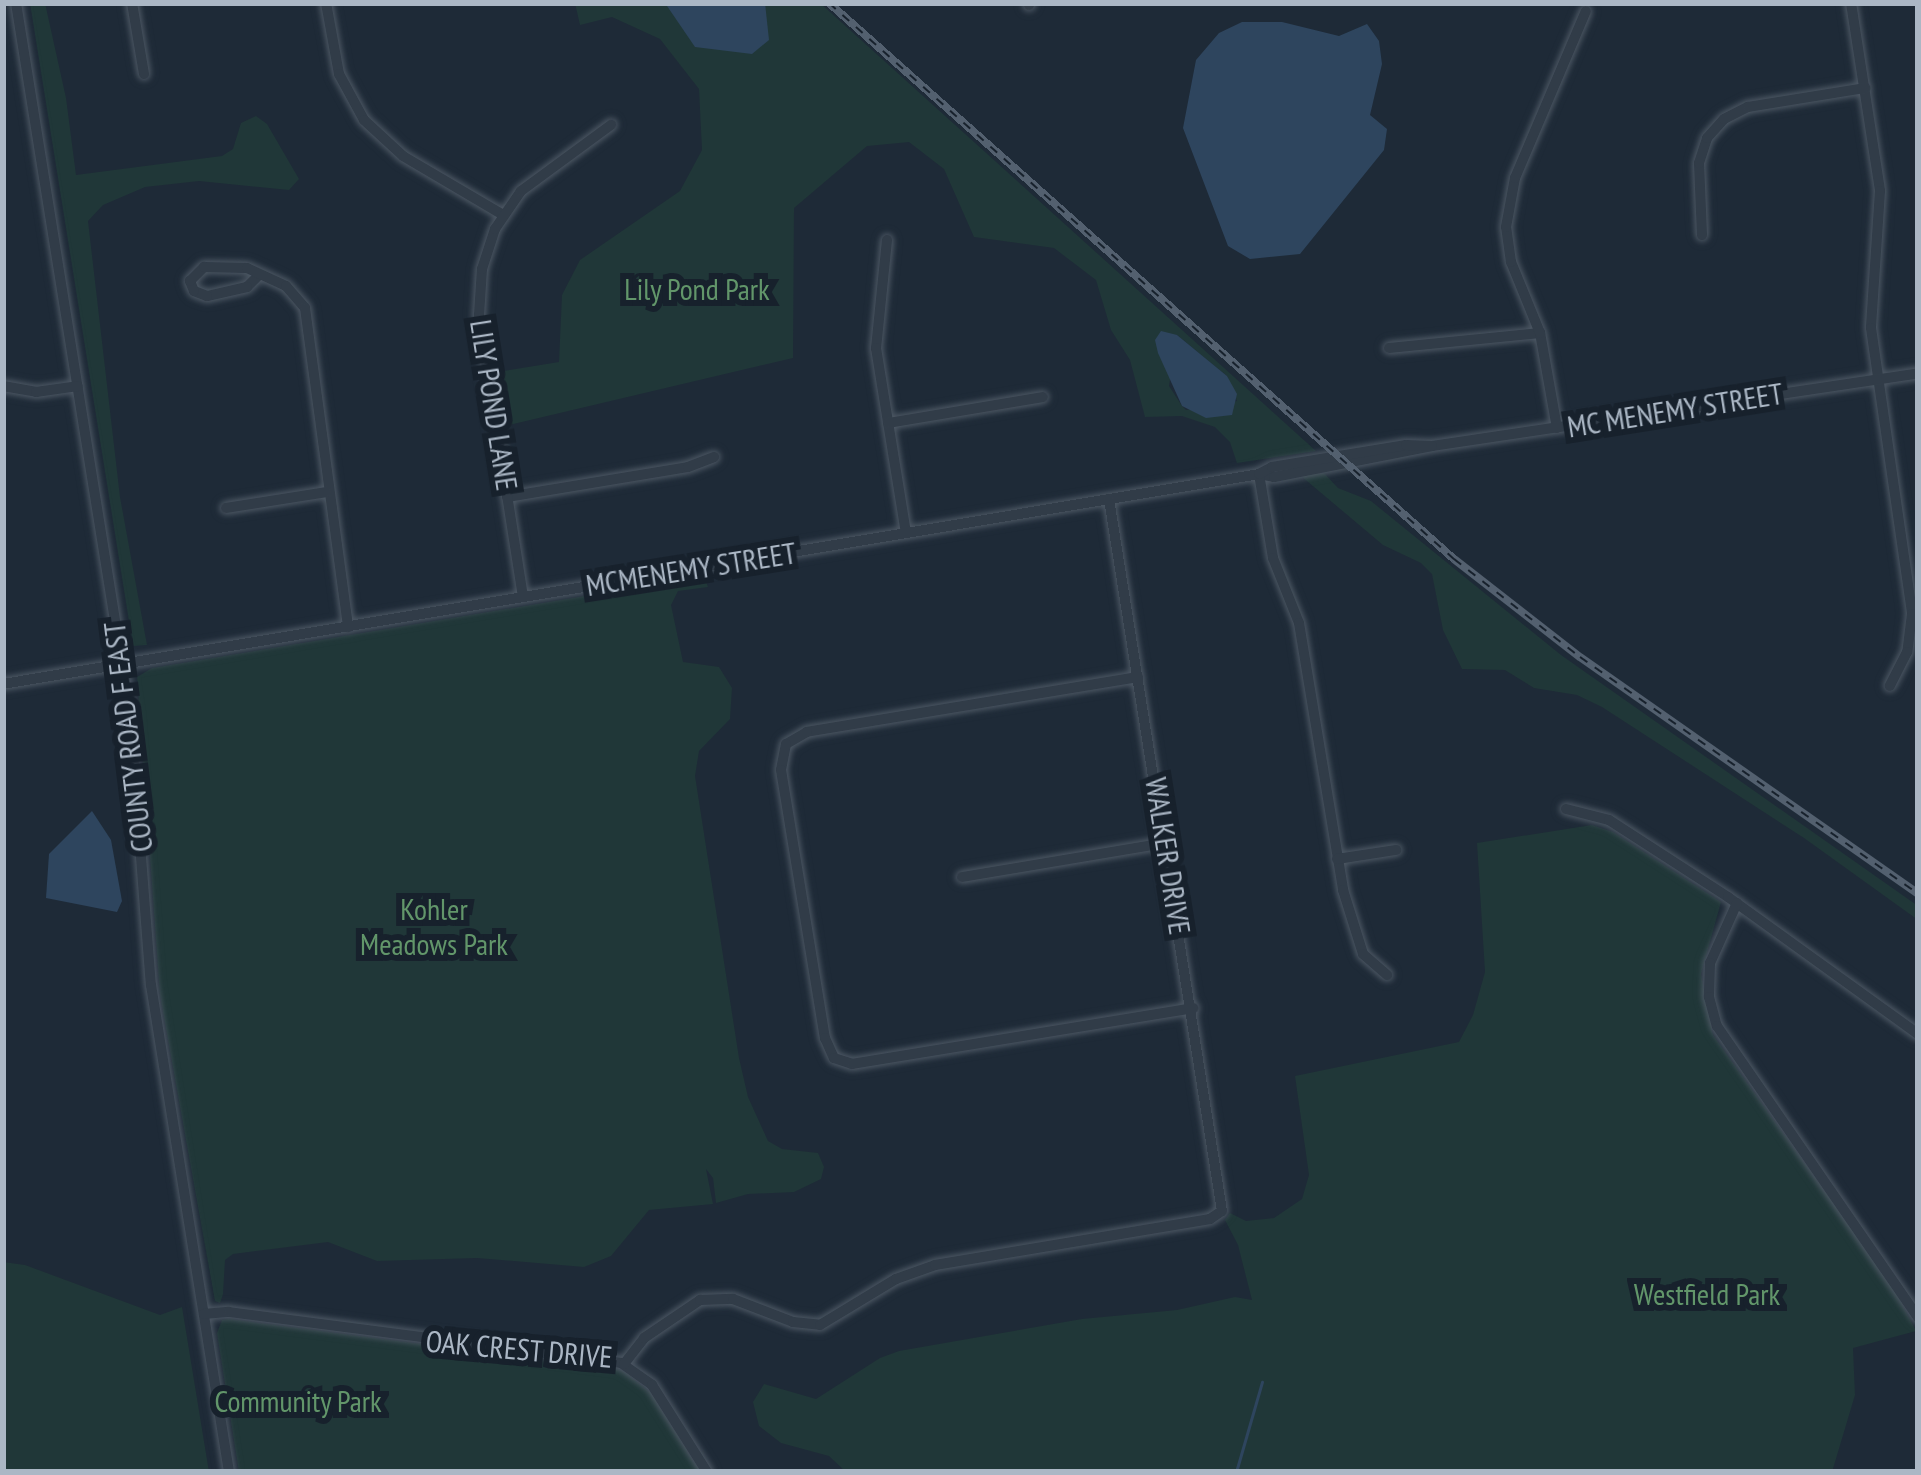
<!DOCTYPE html>
<style>
body{margin:0}
#map{position:relative;width:1921px;height:1475px;overflow:hidden;background:#1e2a37;font-family:"PT Sans Narrow",sans-serif}
div>[style]{position:absolute}
.green>*{inset:0;background:#203738}
.water>*{inset:0;background:#2e455e}
.stream>*{height:3px;margin:-1.5px;padding:0 1.5px;transform-origin:1.5px;border-radius:1.5px;background:#2e455e}
.roads{filter:drop-shadow(0 0 3px #4c5763) drop-shadow(0 0 3px #4c5763)}
.minor>*{height:10px;margin:-5px;padding:0 5px;transform-origin:5px;border-radius:5px;background:#313c48}
.rail>*{height:8px;margin-top:-4px;transform-origin:0;background:repeating-linear-gradient(90deg,#17212c 0 9px,#53606f 0 18px);box-sizing:border-box;border-block:3px solid #53606f}
span{translate:-50% -50%;white-space:nowrap;text-align:center;line-height:1.15;-webkit-text-stroke:12px #17212c;paint-order:stroke}
.park-label{font-size:30px;color:#62966a}
.street-label{font-size:30px;color:#abb7c5}
.frame{position:absolute;inset:0;border:6px solid #abb7c5;pointer-events:none}
</style>
<div id="map">
<div class="green">
<div style="clip-path:polygon(30px 3px,45px 3px,66px 98px,76px 175px,222px 156px,233px 149px,241px 123px,256px 116px,267px 124px,299px 179px,289px 190px,199px 181px,145px 187px,103px 205px,88px 221px,120px 497px,147px 645px,133px 646px)"></div>
<div style="clip-path:polygon(evenodd,575px 3px,820px 3px,1316px 451px,1237px 463px,1230px 442px,1215px 427px,1182px 416px,1145px 417px,1130px 360px,1111px 330px,1096px 280px,1054px 248px,974px 237px,944px 169px,909px 142px,867px 146px,794px 208px,793px 358px,505px 426px,497px 372px,559px 362px,562px 295px,580px 260px,680px 191px,702px 150px,699px 89px,660px 39px,612px 17px,580px 25px,575px 3px,1177px 335px,1227px 376px,1237px 401px,1186px 410px,1182px 406px,1169px 386px,1177px 335px)"></div>
<div style="clip-path:polygon(1324px 473px,1338px 488px,1371px 501px,1561px 655px,1918px 906px,1918px 920px,1804px 838px,1602px 707px,1577px 695px,1534px 688px,1505px 670px,1462px 669px,1443px 630px,1432px 574px,1421px 563px,1383px 545px,1301px 476px)"></div>
<div style="clip-path:polygon(704px 576px,708px 587px,678px 591px,671px 605px,683px 662px,719px 667px,732px 688px,730px 719px,699px 751px,695px 776px,739px 1058px,748px 1097px,768px 1141px,782px 1149px,818px 1153px,824px 1167px,821px 1179px,794px 1192px,748px 1194px,716px 1203px,713px 1178px,706px 1169px,713px 1204px,649px 1210px,611px 1256px,584px 1267px,477px 1258px,377px 1261px,328px 1242px,233px 1254px,225px 1260px,223px 1294px,220px 1303px,215px 1301px,160px 995px,137px 677px,152px 668px)"></div>
<div style="clip-path:polygon(1592px 825px,1613px 832px,1721px 902px,1701px 974px,1713px 1035px,1893px 1287px,1916px 1331px,1853px 1348px,1855px 1395px,1832px 1472px,846px 1472px,829px 1456px,781px 1443px,759px 1426px,753px 1402px,764px 1384px,816px 1399px,880px 1358px,899px 1351px,1082px 1319px,1177px 1310px,1235px 1297px,1252px 1300px,1238px 1245px,1225px 1220px,1230px 1213px,1246px 1221px,1274px 1218px,1302px 1199px,1309px 1175px,1295px 1076px,1459px 1042px,1473px 1015px,1485px 972px,1477px 843px)"></div>
<div style="clip-path:polygon(3px 1262px,25px 1265px,160px 1315px,182px 1307px,209px 1472px,3px 1472px)"></div>
<div style="clip-path:polygon(229px 1319px,622px 1370px,651px 1393px,700px 1472px,239px 1472px,217px 1333px,222px 1320px)"></div>
</div>
<div class="water">
<div style="clip-path:polygon(665px 3px,765px 3px,769px 40px,752px 54px,695px 47px)"></div>
<div style="clip-path:polygon(1242px 22px,1282px 22px,1339px 36px,1367px 24px,1379px 41px,1382px 64px,1370px 115px,1387px 129px,1384px 150px,1300px 254px,1250px 259px,1228px 246px,1183px 128px,1196px 60px,1219px 33px)"></div>
<div style="clip-path:polygon(1161px 331px,1177px 335px,1227px 376px,1237px 394px,1232px 415px,1206px 418px,1182px 406px,1158px 353px,1155px 340px)"></div>
<div style="clip-path:polygon(92px 811px,111px 840px,122px 901px,117px 912px,46px 898px,49px 854px)"></div>
</div>
<div class="stream">
<div style="left:1236px;top:1472px;width:94px;rotate:-73.9deg"></div>
</div>
<div class="roads">
<div class="minor">
<div style="left:16px;top:3px;width:720px;rotate:80.89deg"></div>
<div style="left:130px;top:714px;width:272px;rotate:85.6deg"></div>
<div style="left:151px;top:985px;width:493px;rotate:80.9deg"></div>
<div style="left:132px;top:3px;width:72px;rotate:80.4deg"></div>
<div style="left:326px;top:3px;width:72px;rotate:79.6deg"></div>
<div style="left:339px;top:74px;width:52px;rotate:61.5deg"></div>
<div style="left:364px;top:120px;width:53px;rotate:42.7deg"></div>
<div style="left:403px;top:156px;width:116px;rotate:30.5deg"></div>
<div style="left:1851px;top:3px;width:190px;rotate:81.2deg"></div>
<div style="left:1880px;top:191px;width:137px;rotate:93.8deg"></div>
<div style="left:1871px;top:328px;width:289px;rotate:81.8deg"></div>
<div style="left:1912px;top:614px;width:38px;rotate:97deg"></div>
<div style="left:1907px;top:652px;width:38px;rotate:117deg"></div>
<div style="left:1029px;top:5px;width:2px;rotate:-63deg"></div>
<div style="left:1702px;top:235px;width:72px;rotate:-92.4deg"></div>
<div style="left:1699px;top:163px;width:26px;rotate:-72deg"></div>
<div style="left:1707px;top:138px;width:25px;rotate:-48deg"></div>
<div style="left:1724px;top:119px;width:27px;rotate:-27deg"></div>
<div style="left:1748px;top:107px;width:119px;rotate:-9.2deg"></div>
<div style="left:887px;top:240px;width:109px;rotate:95.8deg"></div>
<div style="left:876px;top:348px;width:187px;rotate:80.8deg"></div>
<div style="left:257px;top:277px;width:14px;rotate:135deg"></div>
<div style="left:247px;top:287px;width:41px;rotate:167.3deg"></div>
<div style="left:207px;top:296px;width:14px;rotate:-159deg"></div>
<div style="left:194px;top:291px;width:11px;rotate:-112deg"></div>
<div style="left:190px;top:281px;width:20px;rotate:-45deg"></div>
<div style="left:204px;top:267px;width:43px;rotate:1.3deg"></div>
<div style="left:247px;top:268px;width:43px;rotate:24.8deg"></div>
<div style="left:286px;top:286px;width:29px;rotate:49deg"></div>
<div style="left:305px;top:308px;width:322px;rotate:82.3deg"></div>
<div style="left:1389px;top:348px;width:152px;rotate:-5.7deg"></div>
<div style="left:3px;top:386px;width:34px;rotate:10deg"></div>
<div style="left:36px;top:392px;width:42px;rotate:-8.1deg"></div>
<div style="left:888px;top:423px;width:157px;rotate:-9.5deg"></div>
<div style="left:1557px;top:428px;width:97px;rotate:-100.1deg"></div>
<div style="left:1540px;top:333px;width:77px;rotate:-112.2deg"></div>
<div style="left:1511px;top:262px;width:35px;rotate:-98deg"></div>
<div style="left:1506px;top:227px;width:50px;rotate:-79.6deg"></div>
<div style="left:1515px;top:178px;width:181px;rotate:-67deg"></div>
<div style="left:1259px;top:474px;width:15px;rotate:11deg"></div>
<div style="left:1274px;top:477px;width:161px;rotate:-11.1deg"></div>
<div style="left:1432px;top:446px;width:491px;rotate:-8.5deg"></div>
<div style="left:1259px;top:474px;width:85px;rotate:80.5deg"></div>
<div style="left:1273px;top:558px;width:70px;rotate:68.2deg"></div>
<div style="left:1299px;top:623px;width:271px;rotate:80.6deg"></div>
<div style="left:1343px;top:890px;width:67px;rotate:72.6deg"></div>
<div style="left:1363px;top:954px;width:32px;rotate:41deg"></div>
<div style="left:507px;top:497px;width:183px;rotate:-9.4deg"></div>
<div style="left:688px;top:467px;width:28px;rotate:-21deg"></div>
<div style="left:226px;top:508px;width:102px;rotate:-9deg"></div>
<div style="left:523px;top:597px;width:285px;rotate:-98.9deg"></div>
<div style="left:479px;top:315px;width:46px;rotate:-86.3deg"></div>
<div style="left:482px;top:269px;width:42px;rotate:-72deg"></div>
<div style="left:495px;top:229px;width:46px;rotate:-55.6deg"></div>
<div style="left:521px;top:191px;width:112px;rotate:-36.3deg"></div>
<div style="left:1138px;top:677px;width:336px;rotate:170.6deg"></div>
<div style="left:807px;top:732px;width:24px;rotate:150deg"></div>
<div style="left:786px;top:744px;width:26px;rotate:101deg"></div>
<div style="left:781px;top:770px;width:272px;rotate:80.7deg"></div>
<div style="left:825px;top:1038px;width:22px;rotate:66deg"></div>
<div style="left:834px;top:1058px;width:19px;rotate:18deg"></div>
<div style="left:852px;top:1064px;width:346px;rotate:-9.3deg"></div>
<div style="left:3px;top:684px;width:1273px;rotate:-9.49deg"></div>
<div style="left:1259px;top:474px;width:15px;rotate:-28deg"></div>
<div style="left:1272px;top:467px;width:136px;rotate:-9.3deg"></div>
<div style="left:1406px;top:445px;width:26px;rotate:2deg"></div>
<div style="left:1566px;top:809px;width:44px;rotate:14.3deg"></div>
<div style="left:1609px;top:820px;width:142px;rotate:32.9deg"></div>
<div style="left:1728px;top:897px;width:234px;rotate:35.8deg"></div>
<div style="left:1337px;top:859px;width:60px;rotate:-8.7deg"></div>
<div style="left:962px;top:877px;width:206px;rotate:-9.5deg"></div>
<div style="left:1737px;top:903px;width:66px;rotate:114.2deg"></div>
<div style="left:1710px;top:963px;width:34px;rotate:92deg"></div>
<div style="left:1709px;top:997px;width:30px;rotate:75deg"></div>
<div style="left:1717px;top:1026px;width:354px;rotate:55.4deg"></div>
<div style="left:204px;top:1314px;width:25px;rotate:-5deg"></div>
<div style="left:229px;top:1312px;width:395px;rotate:7.4deg"></div>
<div style="left:621px;top:1363px;width:38px;rotate:35deg"></div>
<div style="left:652px;top:1385px;width:103px;rotate:57.7deg"></div>
<div style="left:624px;top:1364px;width:33px;rotate:-52deg"></div>
<div style="left:644px;top:1338px;width:68px;rotate:-34.2deg"></div>
<div style="left:700px;top:1300px;width:33px;rotate:-2deg"></div>
<div style="left:733px;top:1299px;width:64px;rotate:21deg"></div>
<div style="left:793px;top:1322px;width:27px;rotate:6deg"></div>
<div style="left:820px;top:1325px;width:89px;rotate:-31.2deg"></div>
<div style="left:896px;top:1279px;width:41px;rotate:-19.7deg"></div>
<div style="left:935px;top:1265px;width:279px;rotate:-9.5deg"></div>
<div style="left:1210px;top:1219px;width:14px;rotate:-34deg"></div>
<div style="left:1222px;top:1211px;width:721px;rotate:-99.02deg"></div>
</div>
</div>
<div class="rail">
<div style="left:829px;top:3px;width:837px;rotate:41.66deg"></div>
<div style="left:1454px;top:559px;width:160px;rotate:37.9deg"></div>
<div style="left:1580px;top:657px;width:413px;rotate:35deg"></div>
</div>
<div class="park-label">
<span style="left:697px;top:289px">Lily Pond Park</span>
<span style="left:434px;top:926px">Kohler<br>Meadows Park</span>
<span style="left:1707px;top:1294px">Westfield Park</span>
<span style="left:298px;top:1401px">Community Park</span>
</div>
<div class="street-label">
<span style="left:494px;top:405px;rotate:81deg">LILY POND LANE</span>
<span style="left:1675px;top:410px;rotate:-9deg">MC MENEMY STREET</span>
<span style="left:691px;top:569px;rotate:-9deg">MCMENEMY STREET</span>
<span style="left:128px;top:737px;rotate:-97deg">COUNTY ROAD F EAST</span>
<span style="left:1168px;top:856px;rotate:81deg">WALKER DRIVE</span>
<span style="left:519px;top:1349px;rotate:5deg">OAK CREST DRIVE</span>
</div>
<div class="frame"></div>
</div>
